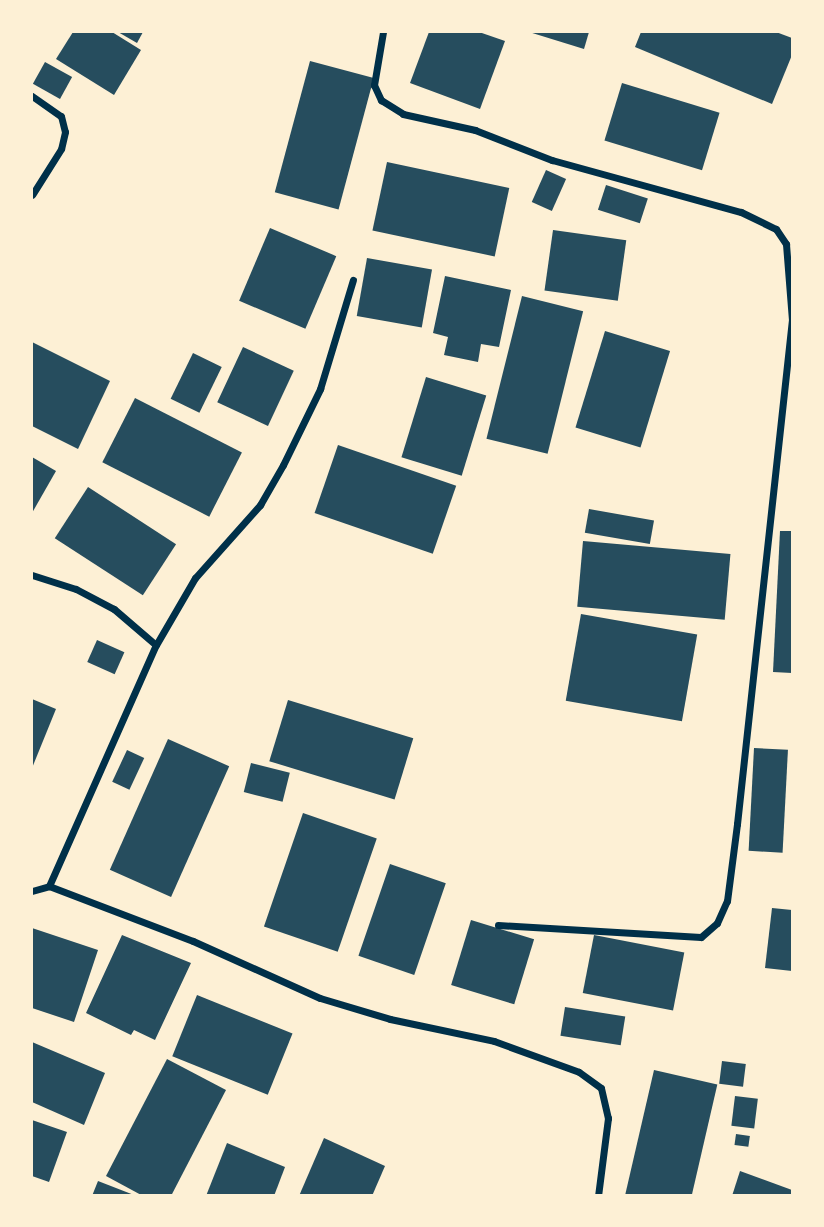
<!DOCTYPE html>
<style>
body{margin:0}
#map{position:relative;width:824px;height:1227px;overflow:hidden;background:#fdf0d5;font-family:"Work Sans",sans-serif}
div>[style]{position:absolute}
.building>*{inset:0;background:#264d5e;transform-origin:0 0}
.minor>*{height:7px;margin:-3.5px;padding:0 3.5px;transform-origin:3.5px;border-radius:3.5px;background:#003049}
span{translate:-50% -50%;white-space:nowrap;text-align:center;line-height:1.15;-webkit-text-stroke:6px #fdf0d5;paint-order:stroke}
.frame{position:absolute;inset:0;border:33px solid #fdf0d5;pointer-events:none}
</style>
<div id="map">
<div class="building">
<div style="clip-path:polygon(73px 32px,112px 32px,141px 50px,114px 95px,56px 59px)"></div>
<div style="clip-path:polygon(118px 32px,143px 32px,137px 43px)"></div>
<div style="clip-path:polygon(429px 32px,479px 32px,505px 41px,480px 109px,410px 83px)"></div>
<div style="clip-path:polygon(529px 32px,589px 32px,584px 49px)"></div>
<div style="clip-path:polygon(641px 32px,776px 32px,792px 38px,792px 55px,772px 104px,635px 47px)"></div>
<div style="left:310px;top:61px;width:66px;height:136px;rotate:15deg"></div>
<div style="left:45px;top:62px;width:31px;height:25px;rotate:29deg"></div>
<div style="left:622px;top:83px;width:102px;height:60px;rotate:17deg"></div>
<div style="left:387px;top:162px;width:125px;height:70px;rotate:12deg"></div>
<div style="left:546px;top:170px;width:22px;height:35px;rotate:24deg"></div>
<div style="left:606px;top:185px;width:44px;height:26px;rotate:18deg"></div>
<div style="left:270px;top:228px;width:72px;height:79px;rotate:23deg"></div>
<div style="left:553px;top:230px;width:74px;height:61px;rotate:8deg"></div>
<div style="left:367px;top:258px;width:66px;height:59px;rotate:10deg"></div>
<div style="clip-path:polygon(445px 276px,511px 290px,499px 347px,481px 344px,478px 362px,444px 355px,448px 337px,433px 333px)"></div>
<div style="left:522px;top:296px;width:63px;height:147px;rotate:14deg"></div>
<div style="left:605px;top:331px;width:68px;height:101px;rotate:17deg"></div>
<div style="clip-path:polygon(32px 342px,110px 381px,78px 449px,32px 426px)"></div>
<div style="left:243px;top:347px;width:56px;height:61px;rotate:25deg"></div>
<div style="left:193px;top:353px;width:32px;height:51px;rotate:26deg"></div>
<div style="left:426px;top:377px;width:63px;height:84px;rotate:17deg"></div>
<div style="left:135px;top:398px;width:120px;height:72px;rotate:27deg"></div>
<div style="left:338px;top:445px;width:125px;height:72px;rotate:19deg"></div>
<div style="clip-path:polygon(32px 457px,56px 471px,32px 513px)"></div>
<div style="left:88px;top:487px;width:105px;height:61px;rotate:33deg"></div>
<div style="left:589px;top:509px;width:66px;height:24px;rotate:10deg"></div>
<div style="clip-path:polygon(780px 531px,792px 531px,792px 673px,773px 672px)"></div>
<div style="left:583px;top:541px;width:148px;height:66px;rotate:5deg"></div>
<div style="left:581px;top:614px;width:118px;height:88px;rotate:10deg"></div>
<div style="left:97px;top:640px;width:30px;height:24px;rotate:24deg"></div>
<div style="clip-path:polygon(32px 699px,56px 709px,32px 768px)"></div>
<div style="left:288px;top:700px;width:131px;height:64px;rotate:17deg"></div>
<div style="left:168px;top:739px;width:67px;height:143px;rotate:24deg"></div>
<div style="left:754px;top:748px;width:34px;height:103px;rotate:3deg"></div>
<div style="left:127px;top:750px;width:19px;height:35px;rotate:25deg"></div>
<div style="left:251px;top:763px;width:40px;height:30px;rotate:14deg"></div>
<div style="left:303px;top:813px;width:78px;height:120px;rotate:19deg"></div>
<div style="left:390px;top:864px;width:59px;height:97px;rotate:19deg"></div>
<div style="clip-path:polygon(772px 908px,792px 910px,792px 971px,765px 968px)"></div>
<div style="left:471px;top:920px;width:66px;height:68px;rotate:17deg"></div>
<div style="clip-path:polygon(32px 928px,98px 950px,74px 1022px,32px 1008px)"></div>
<div style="clip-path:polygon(122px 935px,191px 963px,155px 1040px,134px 1030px,131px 1035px,86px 1013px)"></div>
<div style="left:594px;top:935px;width:92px;height:59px;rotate:11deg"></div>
<div style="left:197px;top:995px;width:103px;height:66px;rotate:22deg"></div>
<div style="left:565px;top:1007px;width:61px;height:29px;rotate:9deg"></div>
<div style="clip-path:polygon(32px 1042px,105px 1073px,84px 1125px,32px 1102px)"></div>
<div style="clip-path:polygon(167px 1059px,226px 1090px,171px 1196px,143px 1196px,106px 1176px)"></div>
<div style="left:722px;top:1061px;width:24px;height:23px;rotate:7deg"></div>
<div style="left:654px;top:1070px;width:65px;height:128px;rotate:13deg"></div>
<div style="left:735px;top:1096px;width:23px;height:30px;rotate:7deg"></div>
<div style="clip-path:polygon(32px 1120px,67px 1132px,49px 1182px,32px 1176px)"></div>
<div style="left:736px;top:1134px;width:14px;height:11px;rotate:8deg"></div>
<div style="clip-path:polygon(324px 1138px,385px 1166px,372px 1196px,299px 1196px)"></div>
<div style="clip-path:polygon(227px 1143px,285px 1167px,274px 1196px,206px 1196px)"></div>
<div style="clip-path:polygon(740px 1171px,792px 1190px,792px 1196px,732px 1196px)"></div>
<div style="clip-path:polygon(98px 1181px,134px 1195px,134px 1196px,92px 1196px)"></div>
</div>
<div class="minor">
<div style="left:383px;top:32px;width:54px;rotate:99.6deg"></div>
<div style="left:374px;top:85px;width:17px;rotate:65deg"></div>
<div style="left:381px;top:100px;width:26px;rotate:32deg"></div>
<div style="left:403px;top:114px;width:74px;rotate:12.5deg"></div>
<div style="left:475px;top:130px;width:83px;rotate:21.3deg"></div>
<div style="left:552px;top:160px;width:196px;rotate:15.4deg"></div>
<div style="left:741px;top:212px;width:39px;rotate:26deg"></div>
<div style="left:776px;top:229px;width:18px;rotate:56deg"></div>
<div style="left:786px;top:244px;width:76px;rotate:85.5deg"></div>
<div style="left:32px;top:96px;width:35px;rotate:35deg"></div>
<div style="left:61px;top:116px;width:16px;rotate:76deg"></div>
<div style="left:65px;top:132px;width:17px;rotate:103deg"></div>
<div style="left:61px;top:149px;width:54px;rotate:122.2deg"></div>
<div style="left:32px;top:575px;width:46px;rotate:17.7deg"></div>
<div style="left:76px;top:589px;width:43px;rotate:27.8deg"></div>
<div style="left:114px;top:609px;width:55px;rotate:40.6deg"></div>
<div style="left:49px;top:886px;width:264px;rotate:-66.1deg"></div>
<div style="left:156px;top:645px;width:78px;rotate:-59.8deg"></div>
<div style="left:195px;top:578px;width:98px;rotate:-48.3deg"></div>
<div style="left:260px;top:505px;width:46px;rotate:-60.1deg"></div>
<div style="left:283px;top:465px;width:85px;rotate:-64deg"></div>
<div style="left:320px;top:389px;width:114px;rotate:-73.2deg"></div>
<div style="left:32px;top:891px;width:18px;rotate:-16deg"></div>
<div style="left:49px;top:886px;width:154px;rotate:20.9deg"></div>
<div style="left:193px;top:941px;width:139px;rotate:24.2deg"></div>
<div style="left:320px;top:998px;width:73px;rotate:16.7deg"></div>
<div style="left:390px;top:1019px;width:106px;rotate:11.9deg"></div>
<div style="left:494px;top:1041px;width:90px;rotate:20deg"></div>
<div style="left:579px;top:1072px;width:27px;rotate:36deg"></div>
<div style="left:601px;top:1088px;width:31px;rotate:77deg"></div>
<div style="left:608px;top:1118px;width:79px;rotate:97.3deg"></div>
<div style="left:498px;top:925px;width:203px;rotate:3.4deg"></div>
<div style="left:701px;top:937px;width:21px;rotate:-41deg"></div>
<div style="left:717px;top:923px;width:24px;rotate:-66deg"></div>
<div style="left:727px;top:901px;width:78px;rotate:-82.6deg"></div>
<div style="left:737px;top:824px;width:508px;rotate:-83.78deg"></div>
</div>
<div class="frame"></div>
</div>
